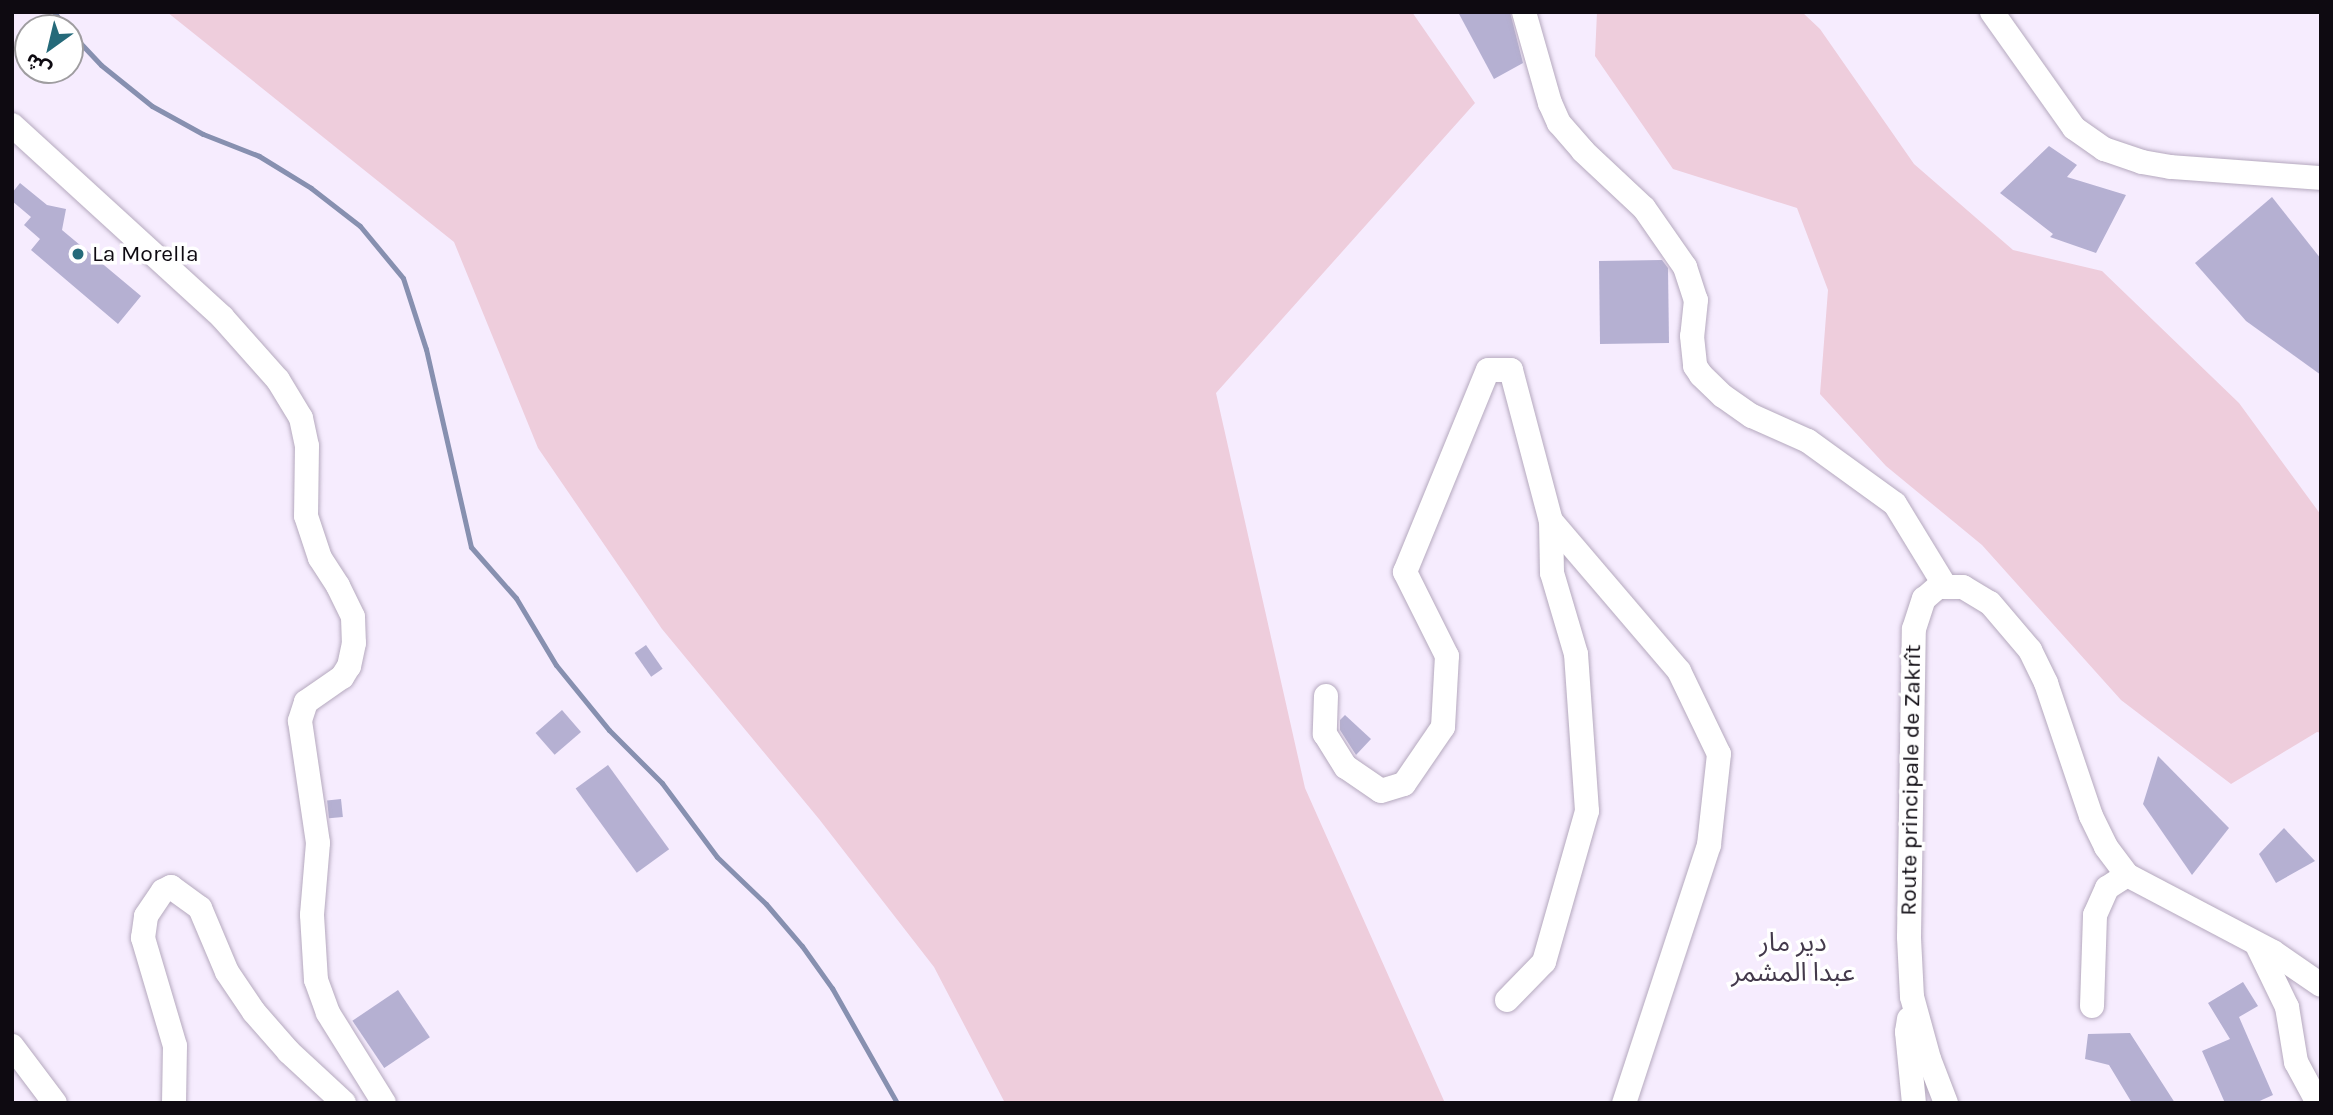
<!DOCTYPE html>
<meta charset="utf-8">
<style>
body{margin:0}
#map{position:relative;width:2333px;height:1115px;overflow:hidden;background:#f6ecfe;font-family:Karla,"Noto Sans Arabic",sans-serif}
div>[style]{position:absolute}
.green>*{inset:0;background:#eecddc}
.stream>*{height:5px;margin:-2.5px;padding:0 2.5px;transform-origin:2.5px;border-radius:2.5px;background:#8790b0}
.building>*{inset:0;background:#b5b0d2;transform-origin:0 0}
.roads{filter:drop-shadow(0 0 2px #b5a9be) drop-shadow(0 0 2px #b5a9be)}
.minor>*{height:24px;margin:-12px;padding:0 12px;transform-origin:12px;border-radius:12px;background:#fff}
.dots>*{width:19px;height:19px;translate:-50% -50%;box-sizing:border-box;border:4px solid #fff;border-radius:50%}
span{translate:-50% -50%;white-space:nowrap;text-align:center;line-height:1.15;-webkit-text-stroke:7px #fff;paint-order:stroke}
.poi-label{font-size:23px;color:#0e0a11}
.left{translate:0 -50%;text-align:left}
.street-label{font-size:23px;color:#0e0a11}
.quarter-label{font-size:26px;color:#443a4c}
.frame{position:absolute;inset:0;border:14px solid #0e0a11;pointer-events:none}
.north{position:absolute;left:14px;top:14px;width:70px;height:70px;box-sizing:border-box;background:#fff;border:2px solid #9f9da0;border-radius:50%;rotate:214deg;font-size:19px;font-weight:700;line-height:28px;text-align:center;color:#0e0a11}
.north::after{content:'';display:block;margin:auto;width:24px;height:32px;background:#256a7a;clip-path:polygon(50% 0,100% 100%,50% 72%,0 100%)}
</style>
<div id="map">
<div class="green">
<div style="clip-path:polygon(167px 12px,1412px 12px,1475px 103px,1216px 393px,1305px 788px,1445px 1103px,1005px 1103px,934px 967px,819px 819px,662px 629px,538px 448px,454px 242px)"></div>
<div style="clip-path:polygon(1597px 12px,1802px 12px,1820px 29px,1914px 164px,2013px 250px,2102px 271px,2239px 403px,2321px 515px,2321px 733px,2317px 732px,2231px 784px,2121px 700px,1982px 545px,1886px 466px,1820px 394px,1828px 290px,1797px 208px,1673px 169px,1595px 56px)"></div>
</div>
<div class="stream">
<div style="left:54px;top:12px;width:20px;rotate:53deg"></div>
<div style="left:70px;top:32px;width:45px;rotate:46.8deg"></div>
<div style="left:101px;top:65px;width:65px;rotate:38.8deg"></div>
<div style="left:152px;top:106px;width:58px;rotate:28.8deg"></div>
<div style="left:203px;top:134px;width:60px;rotate:21.4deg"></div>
<div style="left:259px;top:156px;width:61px;rotate:31.6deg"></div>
<div style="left:311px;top:188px;width:62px;rotate:37.8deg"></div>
<div style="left:360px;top:226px;width:67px;rotate:50.4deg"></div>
<div style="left:403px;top:278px;width:75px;rotate:72.1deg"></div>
<div style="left:426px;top:349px;width:203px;rotate:77.2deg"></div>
<div style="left:471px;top:547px;width:68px;rotate:48.6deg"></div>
<div style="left:516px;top:598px;width:78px;rotate:59.2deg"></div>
<div style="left:556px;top:665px;width:84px;rotate:50.8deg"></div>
<div style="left:609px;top:730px;width:75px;rotate:45deg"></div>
<div style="left:662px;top:783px;width:92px;rotate:53.4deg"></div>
<div style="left:717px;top:857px;width:68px;rotate:43.8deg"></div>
<div style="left:766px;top:904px;width:55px;rotate:49.4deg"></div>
<div style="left:802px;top:946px;width:52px;rotate:54.5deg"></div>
<div style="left:832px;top:988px;width:132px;rotate:60.5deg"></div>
</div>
<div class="building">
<div style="clip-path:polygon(1458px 12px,1510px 12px,1523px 63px,1494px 79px)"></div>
<div style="clip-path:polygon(2049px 146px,2077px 165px,2067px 177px,2126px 195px,2096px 253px,2050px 237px,2053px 234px,2000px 193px)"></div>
<div style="clip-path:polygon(20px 183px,47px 205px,66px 209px,62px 230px,141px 296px,118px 324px,31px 250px,40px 239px,24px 225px,31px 217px,12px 201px,12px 193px)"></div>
<div style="clip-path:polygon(2272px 197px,2321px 259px,2321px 375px,2246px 321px,2195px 263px)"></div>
<div style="clip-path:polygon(1662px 260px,1668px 268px,1669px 343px,1600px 344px,1599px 261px)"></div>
<div style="left:646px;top:645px;width:29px;height:14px;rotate:55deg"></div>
<div style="left:562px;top:710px;width:29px;height:35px;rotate:49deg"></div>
<div style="clip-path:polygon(1345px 715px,1371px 739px,1356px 755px,1340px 730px,1340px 720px)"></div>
<div style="clip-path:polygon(2158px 756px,2229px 828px,2192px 875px,2143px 804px)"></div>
<div style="left:608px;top:765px;width:104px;height:40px;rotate:54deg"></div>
<div style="left:341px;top:799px;width:18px;height:14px;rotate:84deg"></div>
<div style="clip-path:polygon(2284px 828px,2315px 861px,2276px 883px,2259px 854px)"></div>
<div style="clip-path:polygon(2243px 982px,2258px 1006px,2239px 1017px,2273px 1095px,2255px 1103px,2225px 1103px,2202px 1051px,2230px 1039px,2208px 1003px)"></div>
<div style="left:398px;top:990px;width:57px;height:55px;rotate:56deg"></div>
<div style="clip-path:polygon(2130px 1033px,2175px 1103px,2132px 1103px,2109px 1065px,2085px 1059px,2088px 1034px)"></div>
</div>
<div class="roads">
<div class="minor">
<div style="left:1524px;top:12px;width:95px;rotate:74.1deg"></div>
<div style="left:1550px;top:103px;width:22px;rotate:66deg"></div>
<div style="left:1559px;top:123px;width:37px;rotate:49deg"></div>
<div style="left:1583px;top:151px;width:83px;rotate:43.1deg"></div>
<div style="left:1644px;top:208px;width:72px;rotate:55.2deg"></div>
<div style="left:1685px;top:267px;width:35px;rotate:72deg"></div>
<div style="left:1696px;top:300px;width:36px;rotate:96deg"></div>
<div style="left:1692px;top:336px;width:30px;rotate:84deg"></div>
<div style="left:1695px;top:366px;width:11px;rotate:56deg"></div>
<div style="left:1701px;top:375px;width:30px;rotate:44deg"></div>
<div style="left:1723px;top:396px;width:35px;rotate:35deg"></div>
<div style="left:1752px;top:416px;width:61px;rotate:24.1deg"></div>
<div style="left:1808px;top:441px;width:107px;rotate:35.9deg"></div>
<div style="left:1895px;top:504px;width:96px;rotate:58.6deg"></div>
<div style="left:1992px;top:12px;width:142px;rotate:54.7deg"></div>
<div style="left:2074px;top:128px;width:37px;rotate:35deg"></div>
<div style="left:2104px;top:149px;width:40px;rotate:18.9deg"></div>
<div style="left:2142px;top:162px;width:29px;rotate:10deg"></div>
<div style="left:2171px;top:167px;width:150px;rotate:4.2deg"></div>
<div style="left:12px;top:125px;width:285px;rotate:42.4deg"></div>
<div style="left:222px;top:317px;width:84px;rotate:48.4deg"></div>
<div style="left:278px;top:380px;width:44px;rotate:58.8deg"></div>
<div style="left:301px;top:418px;width:29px;rotate:78deg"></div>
<div style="left:307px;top:446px;width:70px;rotate:90.8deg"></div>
<div style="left:306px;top:516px;width:44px;rotate:71.6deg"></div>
<div style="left:320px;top:558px;width:33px;rotate:57deg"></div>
<div style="left:338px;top:586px;width:34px;rotate:64deg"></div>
<div style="left:353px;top:617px;width:26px;rotate:88deg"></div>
<div style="left:354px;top:643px;width:24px;rotate:102deg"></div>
<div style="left:349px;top:666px;width:13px;rotate:122deg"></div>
<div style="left:342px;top:677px;width:44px;rotate:145.2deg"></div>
<div style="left:306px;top:702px;width:20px;rotate:108deg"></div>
<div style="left:300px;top:721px;width:123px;rotate:81.6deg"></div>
<div style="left:318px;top:843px;width:72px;rotate:94.8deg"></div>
<div style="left:312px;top:915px;width:65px;rotate:86.5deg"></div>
<div style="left:316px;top:980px;width:35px;rotate:70deg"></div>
<div style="left:328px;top:1013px;width:106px;rotate:58.1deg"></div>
<div style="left:1326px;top:696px;width:38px;rotate:92deg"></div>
<div style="left:1325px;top:734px;width:39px;rotate:58deg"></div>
<div style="left:1346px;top:767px;width:42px;rotate:34.4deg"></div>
<div style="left:1381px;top:791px;width:24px;rotate:-17deg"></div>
<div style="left:1404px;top:784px;width:69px;rotate:-55.6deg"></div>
<div style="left:1443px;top:727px;width:71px;rotate:-86.8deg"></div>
<div style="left:1447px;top:656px;width:94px;rotate:-116.6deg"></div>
<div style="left:1405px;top:572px;width:218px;rotate:-67.7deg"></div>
<div style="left:1488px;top:370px;width:23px"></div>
<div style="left:1511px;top:370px;width:156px;rotate:75.2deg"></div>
<div style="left:1551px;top:521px;width:197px;rotate:49.5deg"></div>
<div style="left:1679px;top:671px;width:92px;rotate:64.3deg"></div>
<div style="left:1719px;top:754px;width:92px;rotate:96.3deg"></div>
<div style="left:1709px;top:845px;width:272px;rotate:108.2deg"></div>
<div style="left:2257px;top:945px;width:69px;rotate:64.2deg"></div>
<div style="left:2287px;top:1007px;width:56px;rotate:80.7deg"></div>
<div style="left:2296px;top:1062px;width:47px;rotate:61.8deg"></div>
<div style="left:1507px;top:1000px;width:53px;rotate:-45.8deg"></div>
<div style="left:1544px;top:962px;width:157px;rotate:-74.1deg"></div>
<div style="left:1587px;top:811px;width:157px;rotate:-94deg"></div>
<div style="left:1576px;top:654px;width:84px;rotate:-106.5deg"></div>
<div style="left:1552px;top:573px;width:52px;rotate:-91.1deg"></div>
<div style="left:2092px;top:1006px;width:91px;rotate:-88.1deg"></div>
<div style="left:2095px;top:915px;width:30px;rotate:-66deg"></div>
<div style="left:2107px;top:888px;width:24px;rotate:-33deg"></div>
<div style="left:1909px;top:1019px;width:13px;rotate:99deg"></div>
<div style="left:1907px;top:1032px;width:71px;rotate:84.4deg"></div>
<div style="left:12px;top:1046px;width:71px;rotate:53deg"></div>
<div style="left:174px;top:1103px;width:57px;rotate:-89deg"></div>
<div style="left:175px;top:1046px;width:113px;rotate:-106.5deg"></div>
<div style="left:143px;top:938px;width:22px;rotate:-82deg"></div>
<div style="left:146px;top:916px;width:30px;rotate:-56deg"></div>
<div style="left:163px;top:891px;width:9px;rotate:-27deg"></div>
<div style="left:171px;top:887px;width:36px;rotate:36deg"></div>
<div style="left:200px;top:908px;width:69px;rotate:67.1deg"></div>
<div style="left:227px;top:972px;width:48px;rotate:56deg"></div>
<div style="left:254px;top:1012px;width:53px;rotate:48.8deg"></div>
<div style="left:289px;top:1052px;width:75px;rotate:42.8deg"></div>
<div style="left:1946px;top:1103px;width:47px;rotate:-111.1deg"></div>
<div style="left:1929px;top:1059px;width:64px;rotate:-105.3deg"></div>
<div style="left:1912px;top:997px;width:60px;rotate:-92.9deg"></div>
<div style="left:1909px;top:937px;width:308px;rotate:-89.1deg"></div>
<div style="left:1914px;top:629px;width:32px;rotate:-72deg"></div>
<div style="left:1924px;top:599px;width:18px;rotate:-41deg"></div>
<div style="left:1938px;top:587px;width:25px"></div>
<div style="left:1963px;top:587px;width:31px;rotate:31deg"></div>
<div style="left:1990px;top:603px;width:62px;rotate:49.6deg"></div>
<div style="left:2030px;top:650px;width:37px;rotate:64deg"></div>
<div style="left:2046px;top:683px;width:140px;rotate:71.3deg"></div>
<div style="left:2091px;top:816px;width:34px;rotate:64deg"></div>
<div style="left:2106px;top:847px;width:35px;rotate:53deg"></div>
<div style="left:2127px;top:875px;width:165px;rotate:27.8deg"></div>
<div style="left:2273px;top:952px;width:58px;rotate:34.5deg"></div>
</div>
</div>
<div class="dots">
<div style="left:78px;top:254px;background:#256a7a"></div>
</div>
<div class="poi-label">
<span class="left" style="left:92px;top:254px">La Morella</span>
</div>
<div class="street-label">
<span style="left:1911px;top:780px;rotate:-89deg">Route principale de Zakrît</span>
</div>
<div class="quarter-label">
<span style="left:1793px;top:958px">دير مار<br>عبدا المشمر</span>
</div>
<div class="frame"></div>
<div class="north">ش</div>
</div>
